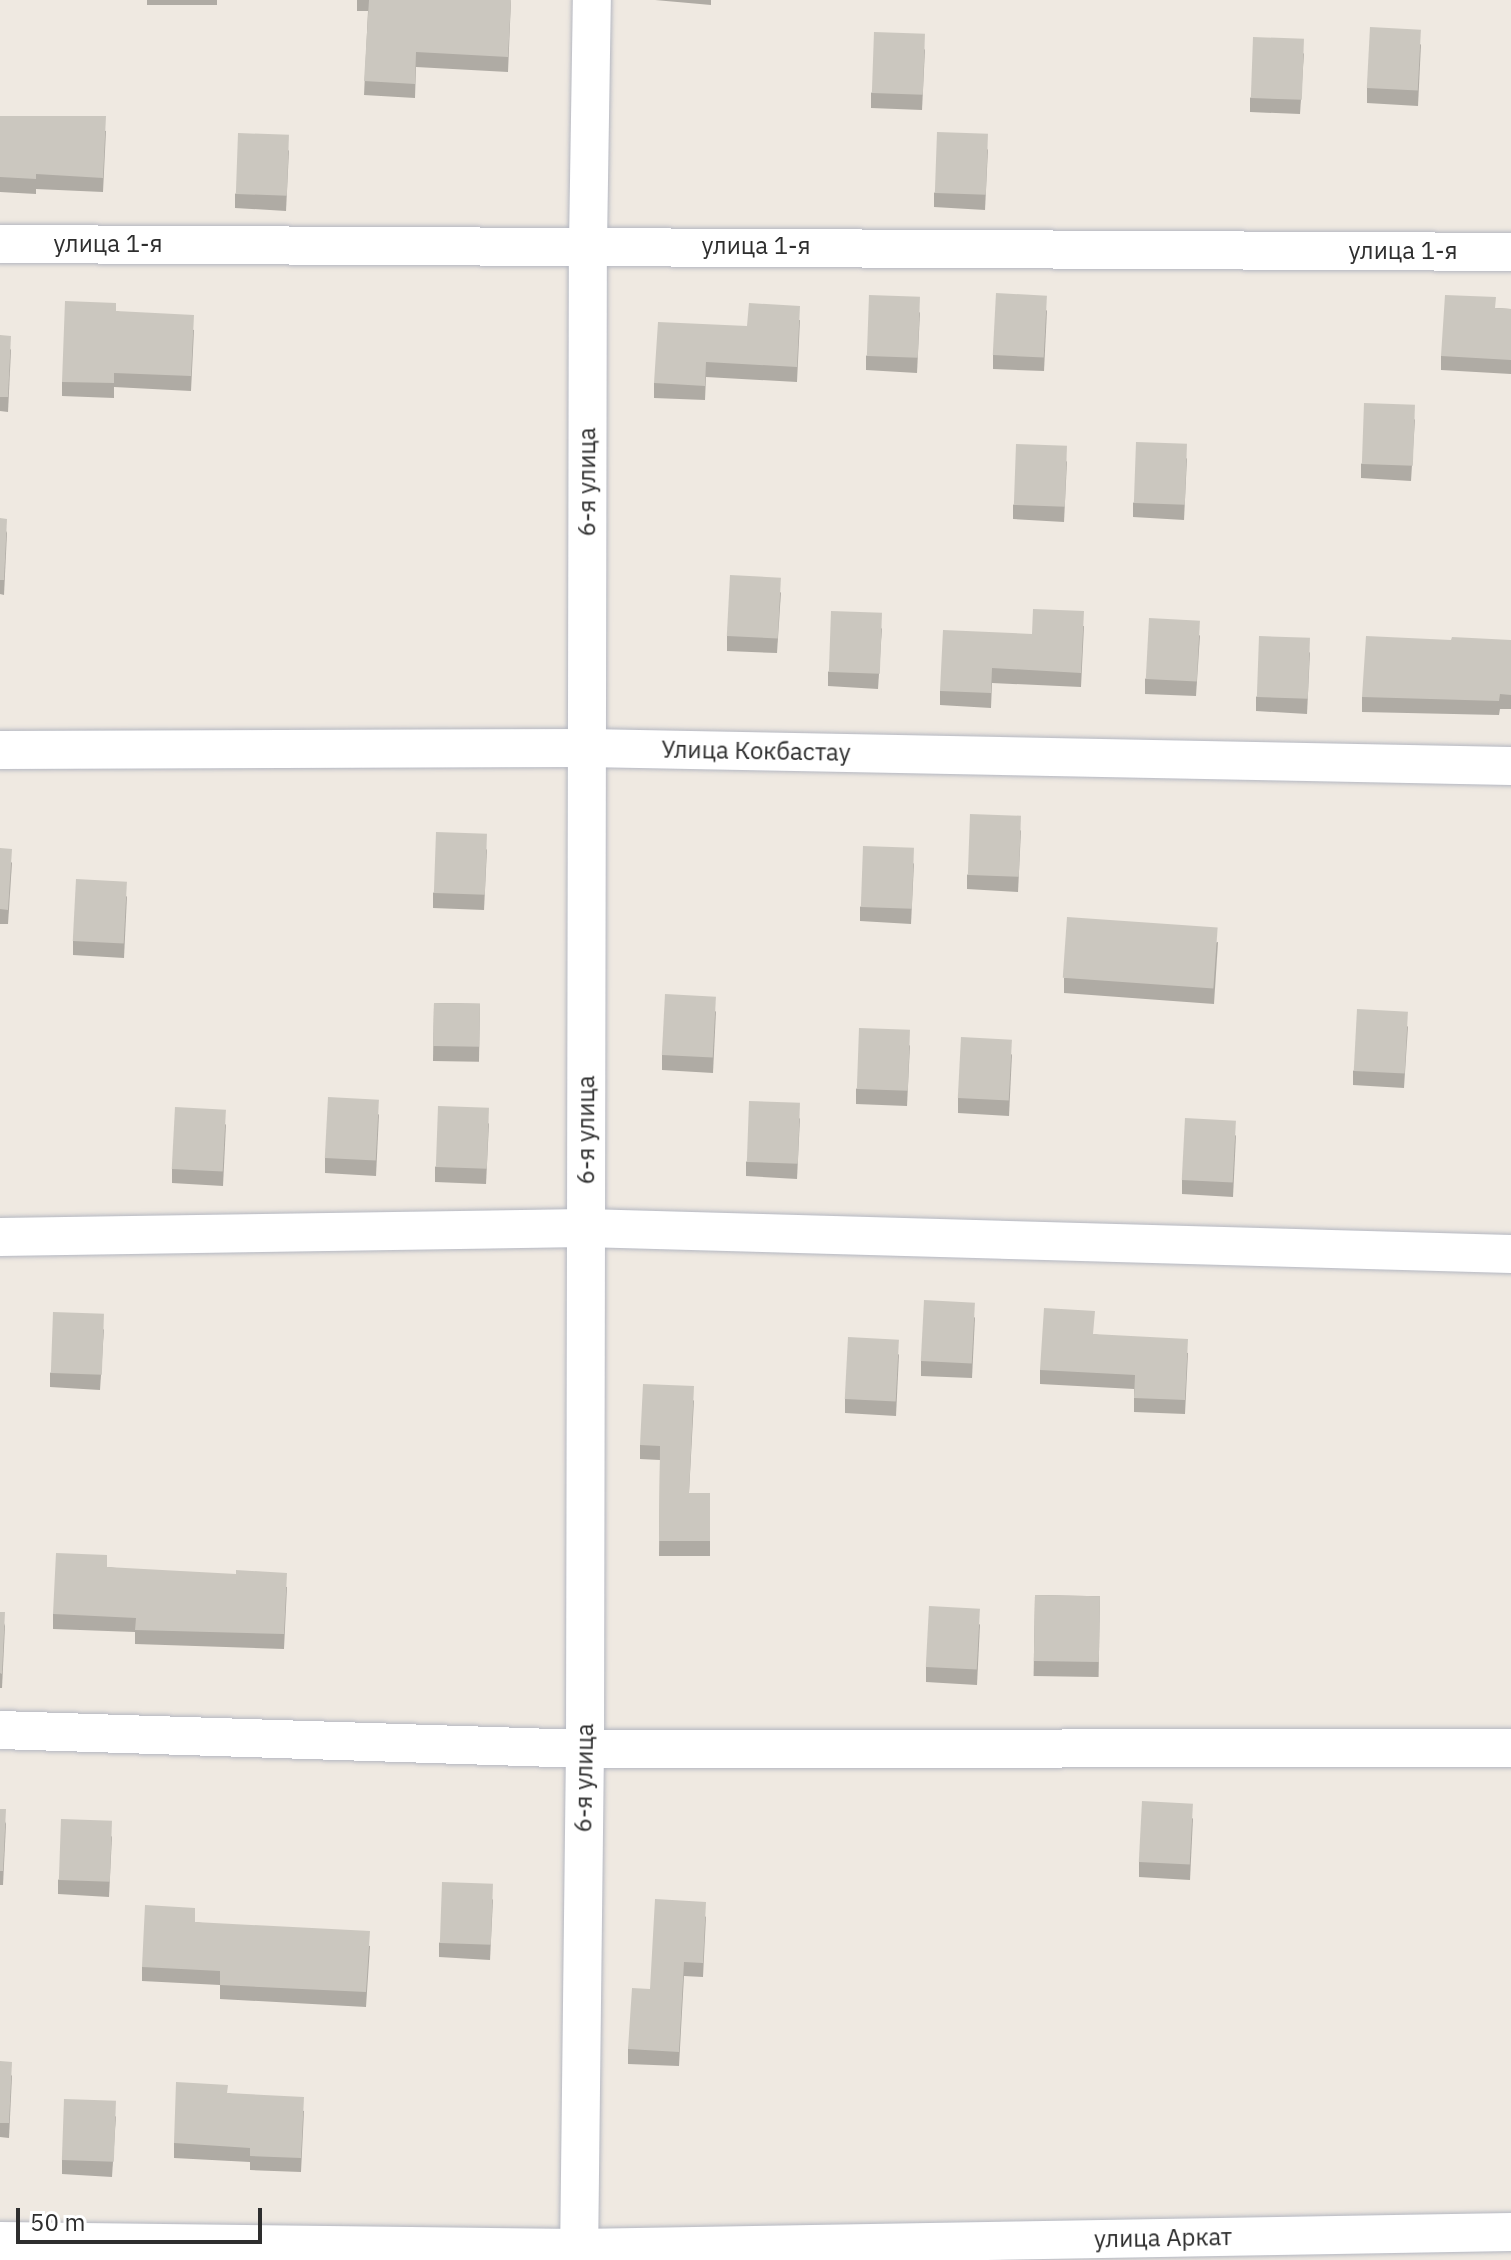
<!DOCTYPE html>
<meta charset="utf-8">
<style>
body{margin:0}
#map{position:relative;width:1511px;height:2260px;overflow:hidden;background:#efe9e1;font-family:"IBM Plex Sans",sans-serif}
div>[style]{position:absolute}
.roads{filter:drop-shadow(0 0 2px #b4b7c1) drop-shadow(0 0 2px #b4b7c1)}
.minor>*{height:38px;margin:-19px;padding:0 19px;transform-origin:19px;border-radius:19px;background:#fff}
.wall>*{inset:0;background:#afaba4;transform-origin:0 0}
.building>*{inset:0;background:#cbc7bf;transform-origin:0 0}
span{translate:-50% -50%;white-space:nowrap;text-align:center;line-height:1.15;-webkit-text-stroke:8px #fff;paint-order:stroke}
.street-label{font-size:24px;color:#2e2e2e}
.scale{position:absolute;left:16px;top:2208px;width:246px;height:36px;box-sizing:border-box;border:4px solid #2e2e2e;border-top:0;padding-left:10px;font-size:24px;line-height:28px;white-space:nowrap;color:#2e2e2e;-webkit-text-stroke:6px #fff;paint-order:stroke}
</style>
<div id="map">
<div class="roads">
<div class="minor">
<div style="left:0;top:244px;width:1511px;rotate:0.3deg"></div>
<div style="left:0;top:750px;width:587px;rotate:-0.2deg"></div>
<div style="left:587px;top:748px;width:924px;rotate:1.12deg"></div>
<div style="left:0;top:1237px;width:585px;rotate:-0.88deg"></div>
<div style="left:585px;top:1228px;width:926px;rotate:1.61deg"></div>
<div style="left:0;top:1730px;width:585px;rotate:1.86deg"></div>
<div style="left:585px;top:1749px;width:926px;rotate:-0.06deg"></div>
<div style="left:0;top:2241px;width:578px;rotate:0.69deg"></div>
<div style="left:578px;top:2248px;width:933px;rotate:-0.98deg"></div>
<div style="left:579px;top:2260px;width:511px;rotate:-89.33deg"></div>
<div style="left:585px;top:1749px;width:1504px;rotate:-89.89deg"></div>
<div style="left:588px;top:245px;width:245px;rotate:-89.1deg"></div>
</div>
</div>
<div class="wall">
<div style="left:147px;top:0;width:70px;height:5px"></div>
<div style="clip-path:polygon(357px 0,511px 0,508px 72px,416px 67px,415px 98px,364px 95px,368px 11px,357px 11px)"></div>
<div style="clip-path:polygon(655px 0,711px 0,711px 5px)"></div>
<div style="clip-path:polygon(1421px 44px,1418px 106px,1367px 103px,1367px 88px)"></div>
<div style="clip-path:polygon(925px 49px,922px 110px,871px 108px,871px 93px)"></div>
<div style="clip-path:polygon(1304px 53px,1300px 114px,1250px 112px,1250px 98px)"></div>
<div style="clip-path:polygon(0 116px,106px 131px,103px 192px,36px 189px,36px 194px,0 192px)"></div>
<div style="clip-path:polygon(988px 149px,985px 210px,934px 207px,934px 193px)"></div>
<div style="clip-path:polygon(289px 150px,286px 211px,235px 208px,235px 194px)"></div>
<div style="clip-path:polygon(1496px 308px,1511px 309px,1511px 374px,1441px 370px,1441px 356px)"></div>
<div style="clip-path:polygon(1047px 310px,1044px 371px,993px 369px,993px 355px)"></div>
<div style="clip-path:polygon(116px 311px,194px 330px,191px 391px,114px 387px,114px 398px,62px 396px,62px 382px)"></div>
<div style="clip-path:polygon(920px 312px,917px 373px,866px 370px,866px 356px)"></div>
<div style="clip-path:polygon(800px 320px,797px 382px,706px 377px,705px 400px,654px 398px,654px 383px,747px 326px)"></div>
<div style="clip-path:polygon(0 335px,11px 350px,8px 412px,0 411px)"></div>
<div style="clip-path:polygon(1415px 419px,1411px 481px,1361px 478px,1361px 464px)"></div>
<div style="clip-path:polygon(1187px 458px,1184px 520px,1133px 517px,1133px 503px)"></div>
<div style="clip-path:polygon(1067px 461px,1064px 522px,1013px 519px,1013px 505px)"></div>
<div style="clip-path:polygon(0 518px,7px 533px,4px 595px,0 594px)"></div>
<div style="clip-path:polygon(781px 592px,777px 653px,727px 651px,727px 636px)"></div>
<div style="clip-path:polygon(1084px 626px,1081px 687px,992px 683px,991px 708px,940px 705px,940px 691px,1032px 634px)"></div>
<div style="clip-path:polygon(882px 628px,878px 689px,828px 686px,828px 672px)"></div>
<div style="clip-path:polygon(1200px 635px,1196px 696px,1145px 694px,1145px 679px)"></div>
<div style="clip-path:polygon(1451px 640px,1511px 640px,1511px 709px,1500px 709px,1499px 715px,1362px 712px,1362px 697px)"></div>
<div style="clip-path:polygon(1310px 652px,1307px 714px,1256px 711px,1256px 697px)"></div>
<div style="clip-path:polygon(1021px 830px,1018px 892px,967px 889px,967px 875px)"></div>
<div style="clip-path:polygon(0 848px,12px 863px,8px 924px,0 924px)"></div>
<div style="clip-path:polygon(487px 849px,484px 910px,433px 908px,433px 893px)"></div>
<div style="clip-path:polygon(914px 863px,911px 924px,860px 921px,860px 907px)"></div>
<div style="clip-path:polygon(127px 896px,124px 958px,73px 955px,73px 941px)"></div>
<div style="clip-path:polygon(1218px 942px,1214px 1004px,1064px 993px,1064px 978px)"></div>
<div style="left:434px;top:1003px;width:46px;height:58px;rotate:1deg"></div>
<div style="clip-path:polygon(716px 1011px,713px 1073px,662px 1070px,662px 1055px)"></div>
<div style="clip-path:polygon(1408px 1026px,1404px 1088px,1353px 1085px,1353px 1071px)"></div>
<div style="clip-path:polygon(910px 1045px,907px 1106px,856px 1104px,856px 1089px)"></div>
<div style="clip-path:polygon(1012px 1054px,1009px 1116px,958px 1113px,958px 1098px)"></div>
<div style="clip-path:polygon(379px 1114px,376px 1176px,325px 1173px,325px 1158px)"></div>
<div style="clip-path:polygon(800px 1118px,797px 1179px,746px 1176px,746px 1162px)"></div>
<div style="clip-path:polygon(489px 1123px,486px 1184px,435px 1182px,435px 1167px)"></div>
<div style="clip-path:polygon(226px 1124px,223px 1186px,172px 1183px,172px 1169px)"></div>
<div style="clip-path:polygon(1236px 1135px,1233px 1197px,1182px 1194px,1182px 1180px)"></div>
<div style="clip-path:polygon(975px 1317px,972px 1378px,921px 1376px,921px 1361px)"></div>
<div style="clip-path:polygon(104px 1329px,100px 1390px,50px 1387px,50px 1373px)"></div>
<div style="clip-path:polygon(1094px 1334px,1188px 1353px,1185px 1414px,1134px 1412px,1134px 1389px,1040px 1384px,1040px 1370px)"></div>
<div style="clip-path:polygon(899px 1354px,896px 1416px,845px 1413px,845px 1399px)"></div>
<div style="clip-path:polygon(694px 1400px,689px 1493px,710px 1493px,710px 1556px,659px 1556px,660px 1460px,640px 1459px,640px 1445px)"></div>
<div style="clip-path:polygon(107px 1567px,287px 1587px,284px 1649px,135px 1644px,135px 1632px,53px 1629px,53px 1614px)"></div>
<div style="left:1035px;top:1595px;width:65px;height:81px;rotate:1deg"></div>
<div style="clip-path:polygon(0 1612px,5px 1626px,2px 1688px,0 1688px)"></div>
<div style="clip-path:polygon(980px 1624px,977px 1685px,926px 1682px,926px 1667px)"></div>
<div style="clip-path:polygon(0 1809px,6px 1824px,3px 1885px,0 1885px)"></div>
<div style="clip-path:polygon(1193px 1818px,1190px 1880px,1139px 1877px,1139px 1862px)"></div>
<div style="clip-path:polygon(112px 1836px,109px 1897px,58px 1894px,58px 1880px)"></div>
<div style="clip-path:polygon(493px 1899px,490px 1960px,439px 1957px,439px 1943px)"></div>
<div style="clip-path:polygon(706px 1916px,703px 1977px,684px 1976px,679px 2066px,628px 2064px,628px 2049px,650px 1989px)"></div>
<div style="clip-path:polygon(195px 1922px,370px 1946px,366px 2007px,220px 1999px,220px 1985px,142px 1981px,142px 1967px)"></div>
<div style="clip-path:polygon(0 2061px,12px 2076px,9px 2138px,0 2137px)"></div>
<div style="clip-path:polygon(228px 2093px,304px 2111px,301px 2172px,250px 2170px,250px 2162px,174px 2158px,174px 2143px)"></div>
<div style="clip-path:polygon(116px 2116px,112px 2177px,62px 2174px,62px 2160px)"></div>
</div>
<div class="building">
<div style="clip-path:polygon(369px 0,511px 0,508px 57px,416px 52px,415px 84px,364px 81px)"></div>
<div style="left:1370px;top:27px;width:51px;height:61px;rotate:3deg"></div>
<div style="left:874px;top:32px;width:51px;height:61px;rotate:2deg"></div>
<div style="left:1253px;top:37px;width:51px;height:61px;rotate:2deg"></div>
<div style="clip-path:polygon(0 116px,106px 116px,103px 178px,36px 174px,36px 179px,0 177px)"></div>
<div style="left:937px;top:132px;width:51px;height:61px;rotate:2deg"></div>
<div style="left:238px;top:133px;width:51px;height:61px;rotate:2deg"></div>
<div style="left:996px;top:293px;width:51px;height:62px;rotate:3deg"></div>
<div style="left:869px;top:295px;width:51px;height:61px;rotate:2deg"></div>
<div style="clip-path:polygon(1445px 295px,1496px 297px,1495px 308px,1511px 309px,1511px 360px,1441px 356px)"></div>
<div style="clip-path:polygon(65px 301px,116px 303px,116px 311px,194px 315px,191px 376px,114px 373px,114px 383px,62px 382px)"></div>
<div style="clip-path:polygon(749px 303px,800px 306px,797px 367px,706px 362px,705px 386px,654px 383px,658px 322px,747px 326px)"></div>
<div style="clip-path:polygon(0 335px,11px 336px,8px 397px,0 397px)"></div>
<div style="left:1364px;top:403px;width:51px;height:61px;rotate:2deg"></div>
<div style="left:1136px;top:442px;width:51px;height:61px;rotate:2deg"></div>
<div style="left:1016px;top:444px;width:51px;height:61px;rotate:2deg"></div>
<div style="clip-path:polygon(0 518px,7px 519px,4px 580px,0 580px)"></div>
<div style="left:730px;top:575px;width:51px;height:61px;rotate:3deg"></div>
<div style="clip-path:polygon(1033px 609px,1084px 611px,1081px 673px,992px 668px,991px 693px,940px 691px,943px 630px,1032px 634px)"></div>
<div style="left:831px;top:611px;width:51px;height:61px;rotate:2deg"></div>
<div style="left:1149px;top:618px;width:51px;height:61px;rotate:3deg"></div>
<div style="left:1259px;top:636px;width:51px;height:61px;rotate:2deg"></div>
<div style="clip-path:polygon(1366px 636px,1451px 640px,1452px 637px,1511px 640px,1511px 695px,1500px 694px,1499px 701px,1362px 697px)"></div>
<div style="left:970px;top:814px;width:51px;height:61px;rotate:2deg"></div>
<div style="left:436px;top:832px;width:51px;height:61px;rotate:2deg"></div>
<div style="left:863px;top:846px;width:51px;height:61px;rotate:2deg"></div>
<div style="clip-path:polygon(0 848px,12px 849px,8px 910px,0 909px)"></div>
<div style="left:76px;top:879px;width:51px;height:62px;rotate:3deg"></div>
<div style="left:1067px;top:917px;width:151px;height:61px;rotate:4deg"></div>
<div style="left:665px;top:994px;width:51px;height:61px;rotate:3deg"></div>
<div style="left:434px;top:1003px;width:46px;height:43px;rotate:1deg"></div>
<div style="left:1357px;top:1009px;width:51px;height:62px;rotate:3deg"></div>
<div style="left:859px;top:1028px;width:51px;height:61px;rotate:2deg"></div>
<div style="left:961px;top:1037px;width:51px;height:61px;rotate:3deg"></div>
<div style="left:328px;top:1097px;width:51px;height:61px;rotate:3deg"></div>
<div style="left:749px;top:1101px;width:51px;height:61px;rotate:2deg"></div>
<div style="left:438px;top:1106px;width:51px;height:61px;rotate:2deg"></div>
<div style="left:175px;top:1107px;width:51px;height:62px;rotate:3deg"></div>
<div style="left:1185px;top:1118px;width:51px;height:62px;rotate:3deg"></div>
<div style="left:924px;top:1300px;width:51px;height:61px;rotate:3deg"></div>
<div style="clip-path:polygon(1044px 1308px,1095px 1311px,1093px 1334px,1188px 1339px,1185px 1400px,1134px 1398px,1135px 1375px,1040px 1370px)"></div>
<div style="left:53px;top:1312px;width:51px;height:61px;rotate:2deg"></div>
<div style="left:848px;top:1337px;width:51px;height:62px;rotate:3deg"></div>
<div style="clip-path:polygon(643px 1384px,694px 1386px,689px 1493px,710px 1493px,710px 1541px,659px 1541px,660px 1446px,640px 1445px)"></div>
<div style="clip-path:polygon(56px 1553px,107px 1555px,107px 1567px,236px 1574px,236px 1570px,287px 1573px,284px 1634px,135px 1630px,136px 1618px,53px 1614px)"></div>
<div style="left:1035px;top:1595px;width:65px;height:66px;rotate:1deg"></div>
<div style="left:929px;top:1606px;width:51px;height:61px;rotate:3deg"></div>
<div style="clip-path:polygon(0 1612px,5px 1612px,2px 1674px,0 1673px)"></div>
<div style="left:1142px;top:1801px;width:51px;height:61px;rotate:3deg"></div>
<div style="clip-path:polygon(0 1809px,6px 1809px,3px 1871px,0 1871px)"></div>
<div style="left:61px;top:1819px;width:51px;height:61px;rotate:2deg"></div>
<div style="left:442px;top:1882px;width:51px;height:61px;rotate:2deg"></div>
<div style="clip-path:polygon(655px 1899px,706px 1902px,703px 1963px,684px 1962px,679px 2052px,628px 2049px,632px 1988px,650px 1989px)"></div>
<div style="clip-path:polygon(145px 1905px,195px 1908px,195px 1922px,370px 1931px,366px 1992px,220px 1985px,220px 1971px,142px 1967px)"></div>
<div style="clip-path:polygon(0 2061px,12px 2062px,9px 2123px,0 2123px)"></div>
<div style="clip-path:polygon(176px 2082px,228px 2085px,227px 2093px,304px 2097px,301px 2158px,250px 2156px,250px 2148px,174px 2143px)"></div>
<div style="left:64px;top:2099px;width:52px;height:61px;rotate:2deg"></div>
</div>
<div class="street-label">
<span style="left:108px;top:244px">улица 1-я</span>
<span style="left:756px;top:246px">улица 1-я</span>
<span style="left:1403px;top:251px">улица 1-я</span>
<span style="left:587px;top:482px;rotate:-90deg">6-я улица</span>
<span style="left:756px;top:751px;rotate:1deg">Улица Кокбастау</span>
<span style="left:586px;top:1130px;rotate:-90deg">6-я улица</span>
<span style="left:584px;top:1778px;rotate:-89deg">6-я улица</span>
<span style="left:1163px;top:2238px;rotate:-1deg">улица Аркат</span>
</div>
<div class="scale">50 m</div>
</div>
